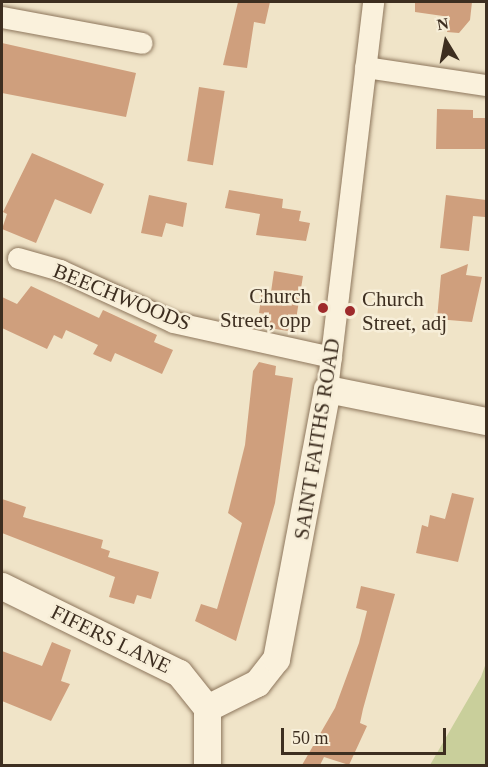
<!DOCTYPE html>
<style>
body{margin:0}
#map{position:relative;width:488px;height:767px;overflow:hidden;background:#f0e4c8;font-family:"Times New Roman",serif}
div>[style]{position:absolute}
.green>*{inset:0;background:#c9cf9b}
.building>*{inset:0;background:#cf9f7d;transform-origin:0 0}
.roads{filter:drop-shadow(0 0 2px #8d765c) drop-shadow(0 0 2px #8d765c)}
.minor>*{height:21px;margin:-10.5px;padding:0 10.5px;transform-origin:10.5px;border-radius:10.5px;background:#faf1dc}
.tertiary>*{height:27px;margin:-13.5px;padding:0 13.5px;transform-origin:13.5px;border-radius:13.5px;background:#faf1dc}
.dots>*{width:16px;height:16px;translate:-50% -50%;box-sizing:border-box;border:3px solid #f7eed8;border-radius:50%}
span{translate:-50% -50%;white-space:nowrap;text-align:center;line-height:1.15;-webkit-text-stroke:5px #f7eed8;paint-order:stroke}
.poi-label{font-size:21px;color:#3d2e20}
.right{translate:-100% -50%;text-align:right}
.left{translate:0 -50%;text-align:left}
.street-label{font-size:21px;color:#3d2e20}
.frame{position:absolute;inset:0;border:3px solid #3d2e20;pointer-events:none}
.north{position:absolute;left:416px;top:12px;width:60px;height:60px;-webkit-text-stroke:4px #f7eed8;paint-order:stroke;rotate:350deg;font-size:16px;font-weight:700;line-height:24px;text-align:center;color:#3d2e20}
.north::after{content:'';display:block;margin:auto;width:21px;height:27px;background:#3d2e20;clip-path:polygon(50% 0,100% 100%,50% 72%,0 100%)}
.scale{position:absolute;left:281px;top:728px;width:165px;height:27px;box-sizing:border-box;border:3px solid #3d2e20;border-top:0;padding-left:8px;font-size:18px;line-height:21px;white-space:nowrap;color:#3d2e20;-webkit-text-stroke:4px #f7eed8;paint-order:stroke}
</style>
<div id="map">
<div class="green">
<div style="clip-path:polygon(486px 663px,486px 765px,430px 765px,481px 677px)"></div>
</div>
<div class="building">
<div style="clip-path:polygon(238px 2px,270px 2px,265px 24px,254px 22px,247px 68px,223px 65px)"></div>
<div style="clip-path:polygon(415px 2px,472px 2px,470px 20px,459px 33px,447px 32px,450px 17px,415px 12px)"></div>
<div style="clip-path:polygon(2px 43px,136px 73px,126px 117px,2px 93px)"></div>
<div style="left:199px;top:87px;width:26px;height:75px;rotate:9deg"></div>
<div style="clip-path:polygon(437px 109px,473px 110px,473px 118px,486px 118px,486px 149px,436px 149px)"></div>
<div style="clip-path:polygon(32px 153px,104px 184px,91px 214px,55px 199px,36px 243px,2px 229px,7px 214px,3px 212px)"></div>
<div style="clip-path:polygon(229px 190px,283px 199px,282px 208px,301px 211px,299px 221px,310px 223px,306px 241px,256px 235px,260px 214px,225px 208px)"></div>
<div style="clip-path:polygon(149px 195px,187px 203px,183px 227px,166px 223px,162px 237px,141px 233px)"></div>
<div style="clip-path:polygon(446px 195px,486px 200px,485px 217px,473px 216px,469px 251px,440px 248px)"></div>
<div style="clip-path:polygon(468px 264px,466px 275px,482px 277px,472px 322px,437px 319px,441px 275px)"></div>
<div style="clip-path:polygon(274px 271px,303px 276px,294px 332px,269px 328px,271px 315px,259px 313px,262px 290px,271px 292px)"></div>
<div style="clip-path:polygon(31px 286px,99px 318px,103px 310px,157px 335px,154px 342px,173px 350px,162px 374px,115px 353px,111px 362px,93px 354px,98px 345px,66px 330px,62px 339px,54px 335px,47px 349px,2px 328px,2px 297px,17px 304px)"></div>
<div style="clip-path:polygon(259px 362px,276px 366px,275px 375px,293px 378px,275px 503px,236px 641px,195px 621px,201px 604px,217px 609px,242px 523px,228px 513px,245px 445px,253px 371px)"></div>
<div style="clip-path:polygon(452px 493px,474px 498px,458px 562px,416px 553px,422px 525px,428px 527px,430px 515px,445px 519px)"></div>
<div style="clip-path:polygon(2px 499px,26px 507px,23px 517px,103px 540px,101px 548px,110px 551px,108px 557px,159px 572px,151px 599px,137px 595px,134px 604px,109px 597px,115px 577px,2px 533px)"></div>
<div style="clip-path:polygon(361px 586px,395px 594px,363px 709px,360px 723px,367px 726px,349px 765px,324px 757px,320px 765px,302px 765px,335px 708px,359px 643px,367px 611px,356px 608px)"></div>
<div style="clip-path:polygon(52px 642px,71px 650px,61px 681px,70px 684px,51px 721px,2px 701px,2px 651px,42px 666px)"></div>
</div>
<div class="roads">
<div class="minor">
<div style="left:2px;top:17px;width:142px;rotate:10.5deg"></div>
<div style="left:365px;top:67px;width:122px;rotate:8.5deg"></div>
<div style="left:18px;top:258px;width:44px;rotate:15.9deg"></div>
<div style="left:60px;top:270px;width:124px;rotate:24.7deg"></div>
<div style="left:173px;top:322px;width:162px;rotate:12.5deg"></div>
<div style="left:327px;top:389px;width:390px;rotate:-83.2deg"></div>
</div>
<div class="tertiary">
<div style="left:2px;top:586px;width:197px;rotate:26.2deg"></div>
<div style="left:179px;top:673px;width:45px;rotate:51.3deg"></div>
<div style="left:207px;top:708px;width:56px;rotate:-26.6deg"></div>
<div style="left:257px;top:683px;width:31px;rotate:-52deg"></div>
<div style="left:276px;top:659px;width:275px;rotate:-79.3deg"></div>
<div style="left:327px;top:389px;width:162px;rotate:11.4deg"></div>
<div style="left:207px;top:766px;width:58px;rotate:-90deg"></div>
</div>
</div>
<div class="dots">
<div style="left:323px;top:308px;background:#9e2a2b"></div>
<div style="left:350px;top:311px;background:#9e2a2b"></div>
</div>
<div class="poi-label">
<span class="right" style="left:311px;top:308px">Church<br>Street, opp</span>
<span class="left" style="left:362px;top:311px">Church<br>Street, adj</span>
</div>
<div class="street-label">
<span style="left:122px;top:297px;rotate:22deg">BEECHWOODS</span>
<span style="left:317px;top:439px;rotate:-81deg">SAINT FAITHS ROAD</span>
<span style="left:111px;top:639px;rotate:26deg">FIFERS LANE</span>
</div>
<div class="frame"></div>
<div class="north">N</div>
<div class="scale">50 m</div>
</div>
